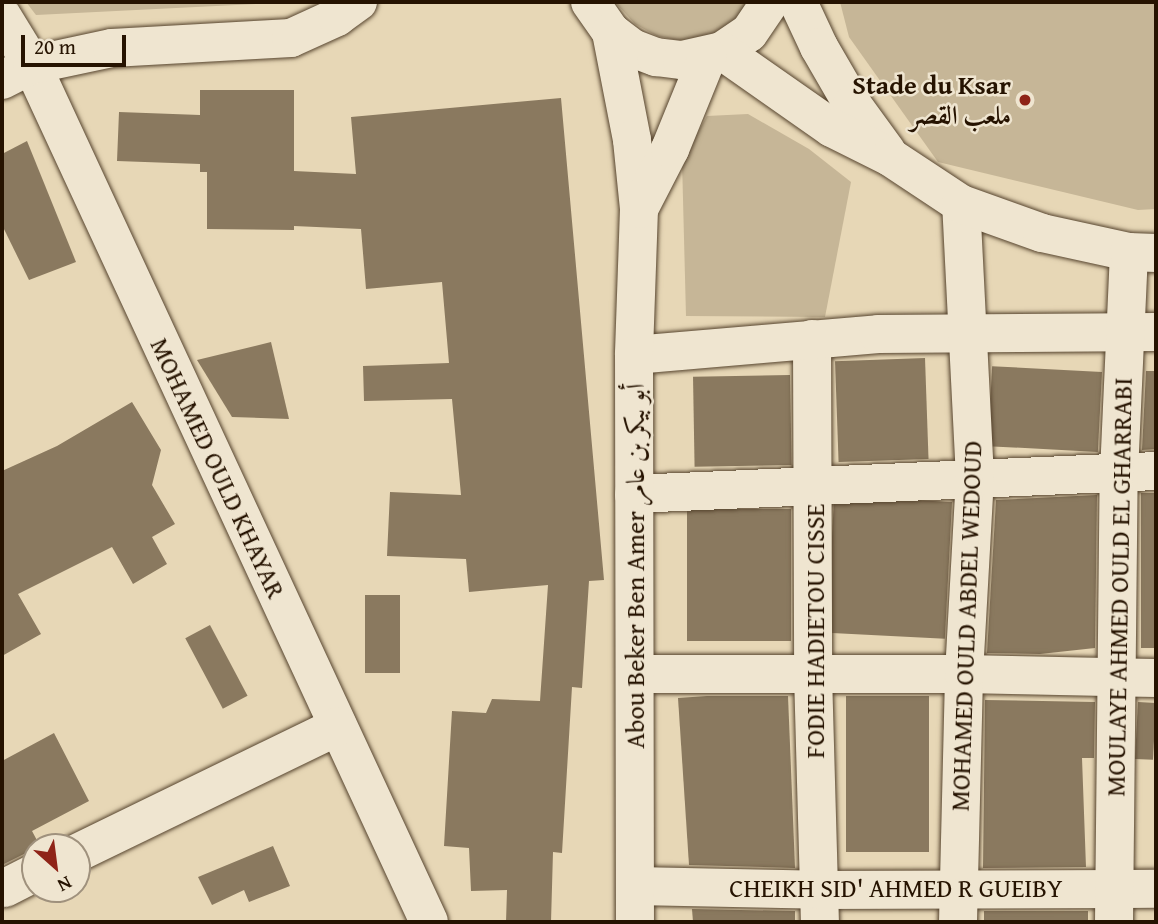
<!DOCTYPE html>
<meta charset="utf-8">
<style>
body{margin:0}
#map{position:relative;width:1158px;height:924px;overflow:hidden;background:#e7d7b6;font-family:"Gentium Book Plus",Amiri,serif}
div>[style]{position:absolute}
.green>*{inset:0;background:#c6b697}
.building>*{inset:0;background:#8a795f;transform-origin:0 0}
.roads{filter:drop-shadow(0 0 2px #56442e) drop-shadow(0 0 2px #56442e)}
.street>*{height:38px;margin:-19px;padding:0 19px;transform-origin:19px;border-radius:19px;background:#efe5d0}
.secondary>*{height:38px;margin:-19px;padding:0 19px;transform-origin:19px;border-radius:19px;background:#efe5d0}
.dots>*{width:19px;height:19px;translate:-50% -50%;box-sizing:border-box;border:4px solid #efe5d0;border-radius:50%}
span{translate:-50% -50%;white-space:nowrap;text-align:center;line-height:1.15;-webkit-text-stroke:5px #efe5d0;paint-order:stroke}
.poi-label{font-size:26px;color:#261301;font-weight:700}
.right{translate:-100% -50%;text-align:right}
.street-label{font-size:26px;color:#261301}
.frame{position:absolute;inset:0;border:4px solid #261301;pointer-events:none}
.north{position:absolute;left:21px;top:833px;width:70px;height:70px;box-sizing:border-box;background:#efe5d0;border:2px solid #9f917d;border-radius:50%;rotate:152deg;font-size:19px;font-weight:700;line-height:28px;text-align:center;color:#261301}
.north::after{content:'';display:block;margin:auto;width:24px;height:32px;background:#8f2418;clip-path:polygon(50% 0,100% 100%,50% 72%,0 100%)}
.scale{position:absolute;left:21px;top:35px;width:105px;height:32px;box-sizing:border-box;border:4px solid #261301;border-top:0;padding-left:9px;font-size:21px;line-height:24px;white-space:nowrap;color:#261301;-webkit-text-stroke:5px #efe5d0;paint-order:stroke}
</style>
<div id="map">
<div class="green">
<div style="clip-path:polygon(26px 2px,295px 2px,36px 15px)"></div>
<div style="clip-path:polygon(615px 2px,752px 2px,732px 24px,708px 36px,682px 41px,657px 36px,635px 24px)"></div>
<div style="clip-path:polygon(840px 2px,1156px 2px,1156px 209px,1138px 210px,938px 162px,849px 37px)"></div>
<div style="clip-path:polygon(748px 114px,809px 149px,851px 182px,825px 317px,686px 316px,682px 160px,707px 116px)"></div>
</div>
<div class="building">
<div style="clip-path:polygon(200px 90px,294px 90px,294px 171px,356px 174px,351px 117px,561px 98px,604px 580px,589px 581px,582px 688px,572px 687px,562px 853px,553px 852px,551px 922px,506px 922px,507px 890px,471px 891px,469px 848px,444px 846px,452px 711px,486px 713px,492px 699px,540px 701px,548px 585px,469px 592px,466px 559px,387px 556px,390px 492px,461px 495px,452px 399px,364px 401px,363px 366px,449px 363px,442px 282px,366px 289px,361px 229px,294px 226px,294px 230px,207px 229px,207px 172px,200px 172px,200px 164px,117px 161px,119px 112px,200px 115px)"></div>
<div style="clip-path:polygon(27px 141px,76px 262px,29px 280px,2px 225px,2px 154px)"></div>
<div style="clip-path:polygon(271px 342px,289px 419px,232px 417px,197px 360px)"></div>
<div style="left:925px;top:358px;width:101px;height:90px;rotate:88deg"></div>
<div style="clip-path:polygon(1146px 371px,1156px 371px,1156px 449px,1142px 450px)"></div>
<div style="left:1102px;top:372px;width:80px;height:110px;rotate:93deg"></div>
<div style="left:790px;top:375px;width:90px;height:97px;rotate:89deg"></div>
<div style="clip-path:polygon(132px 402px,161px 450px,152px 485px,175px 524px,152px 537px,167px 564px,133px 584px,112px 547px,18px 594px,41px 634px,2px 656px,2px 471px,57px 446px)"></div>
<div style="left:1156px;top:493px;width:155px;height:15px;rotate:90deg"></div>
<div style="clip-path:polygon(1097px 495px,1095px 648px,1040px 654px,987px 653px,996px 500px)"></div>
<div style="left:952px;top:502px;width:137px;height:118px;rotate:93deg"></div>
<div style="left:791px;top:509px;width:132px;height:104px;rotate:90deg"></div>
<div style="left:365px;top:595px;width:35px;height:78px"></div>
<div style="left:210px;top:625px;width:80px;height:28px;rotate:62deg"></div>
<div style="clip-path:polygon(707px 696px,788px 696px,795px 868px,689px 865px,678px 698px)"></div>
<div style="left:846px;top:696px;width:83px;height:156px"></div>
<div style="clip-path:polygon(985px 700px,1095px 702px,1094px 758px,1082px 758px,1086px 867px,983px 868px)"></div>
<div style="left:1138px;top:702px;width:18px;height:57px;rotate:3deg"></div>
<div style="clip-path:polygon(54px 733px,89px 801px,32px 831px,40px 846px,2px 865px,2px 761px)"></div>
<div style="clip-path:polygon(273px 846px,290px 886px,249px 902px,244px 890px,212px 905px,198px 877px)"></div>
<div style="clip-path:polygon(692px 909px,795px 911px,795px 922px,693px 922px)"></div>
<div style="left:984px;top:911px;width:104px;height:11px"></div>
</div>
<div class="roads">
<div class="street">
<div style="left:2px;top:16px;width:57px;rotate:58.5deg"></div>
<div style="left:32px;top:65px;width:944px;rotate:65.14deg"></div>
<div style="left:2px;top:80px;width:34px;rotate:-27deg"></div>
<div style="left:32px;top:65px;width:82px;rotate:-12deg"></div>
<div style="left:112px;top:48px;width:179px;rotate:-3.2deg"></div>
<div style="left:291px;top:38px;width:51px;rotate:-24.5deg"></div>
<div style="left:337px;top:17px;width:26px;rotate:-36deg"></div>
<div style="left:812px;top:339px;width:335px;rotate:89.8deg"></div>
<div style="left:813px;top:674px;width:248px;rotate:88.4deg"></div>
<div style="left:634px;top:355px;width:245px;rotate:-4.9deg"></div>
<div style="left:878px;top:334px;width:278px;rotate:-0.4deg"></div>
<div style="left:634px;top:494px;width:523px;rotate:-2.52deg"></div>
<div style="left:637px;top:674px;width:327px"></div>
<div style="left:964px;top:674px;width:192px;rotate:1.2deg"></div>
<div style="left:77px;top:853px;width:290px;rotate:-25.9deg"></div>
<div style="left:635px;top:886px;width:184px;rotate:1.2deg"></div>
<div style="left:819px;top:890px;width:337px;rotate:-0.2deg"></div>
<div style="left:5px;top:888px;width:34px;rotate:-27deg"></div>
<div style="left:958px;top:922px;width:248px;rotate:-88.6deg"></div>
<div style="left:964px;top:674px;width:196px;rotate:-86.8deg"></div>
<div style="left:975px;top:478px;width:274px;rotate:-92.9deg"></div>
<div style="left:1114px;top:922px;width:449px;rotate:-89.4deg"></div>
<div style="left:1119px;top:473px;width:221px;rotate:-87.4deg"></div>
</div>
<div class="secondary">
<div style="left:590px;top:2px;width:37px;rotate:55deg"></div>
<div style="left:611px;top:32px;width:26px;rotate:37deg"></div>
<div style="left:632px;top:48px;width:26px;rotate:21deg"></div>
<div style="left:656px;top:57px;width:26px;rotate:7deg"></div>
<div style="left:682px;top:60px;width:41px;rotate:-12.7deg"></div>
<div style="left:722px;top:51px;width:32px;rotate:-34deg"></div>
<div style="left:749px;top:33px;width:37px;rotate:-56deg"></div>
<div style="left:798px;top:2px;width:50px;rotate:65deg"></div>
<div style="left:819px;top:47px;width:66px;rotate:59.9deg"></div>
<div style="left:852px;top:104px;width:59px;rotate:53.9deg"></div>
<div style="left:611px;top:32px;width:110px;rotate:79deg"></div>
<div style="left:632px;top:140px;width:69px;rotate:84.2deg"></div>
<div style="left:639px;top:209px;width:146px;rotate:92deg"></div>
<div style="left:634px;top:355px;width:567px;rotate:89.9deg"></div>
<div style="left:722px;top:51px;width:134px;rotate:35deg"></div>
<div style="left:832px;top:128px;width:65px;rotate:26.6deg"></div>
<div style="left:890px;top:157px;width:85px;rotate:33.5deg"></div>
<div style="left:961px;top:204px;width:86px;rotate:19.7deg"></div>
<div style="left:1042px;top:233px;width:89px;rotate:12.3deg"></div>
<div style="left:1129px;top:252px;width:27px;rotate:2deg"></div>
<div style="left:639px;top:209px;width:68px;rotate:-62.7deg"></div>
<div style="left:670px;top:149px;width:100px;rotate:-67.8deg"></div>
</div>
</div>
<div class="dots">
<div style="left:1025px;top:100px;background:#8f2418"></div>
</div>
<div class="poi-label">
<span class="right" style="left:1011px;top:100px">Stade du Ksar<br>ملعب القصر</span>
</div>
<div class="street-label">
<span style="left:218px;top:468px;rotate:65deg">MOHAMED OULD KHAYAR</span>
<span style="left:635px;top:566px;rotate:-90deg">Abou Beker Ben Amer أبو بيكر بن عامر</span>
<span style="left:1119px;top:587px;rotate:-89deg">MOULAYE AHMED OULD EL GHARRABI</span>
<span style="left:966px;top:626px;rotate:-88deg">MOHAMED OULD ABDEL WEDOUD</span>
<span style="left:815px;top:631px;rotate:-90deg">FODIE HADIETOU CISSE</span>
<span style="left:896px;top:888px">CHEIKH SID' AHMED R GUEIBY</span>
</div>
<div class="frame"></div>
<div class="north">N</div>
<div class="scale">20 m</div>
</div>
